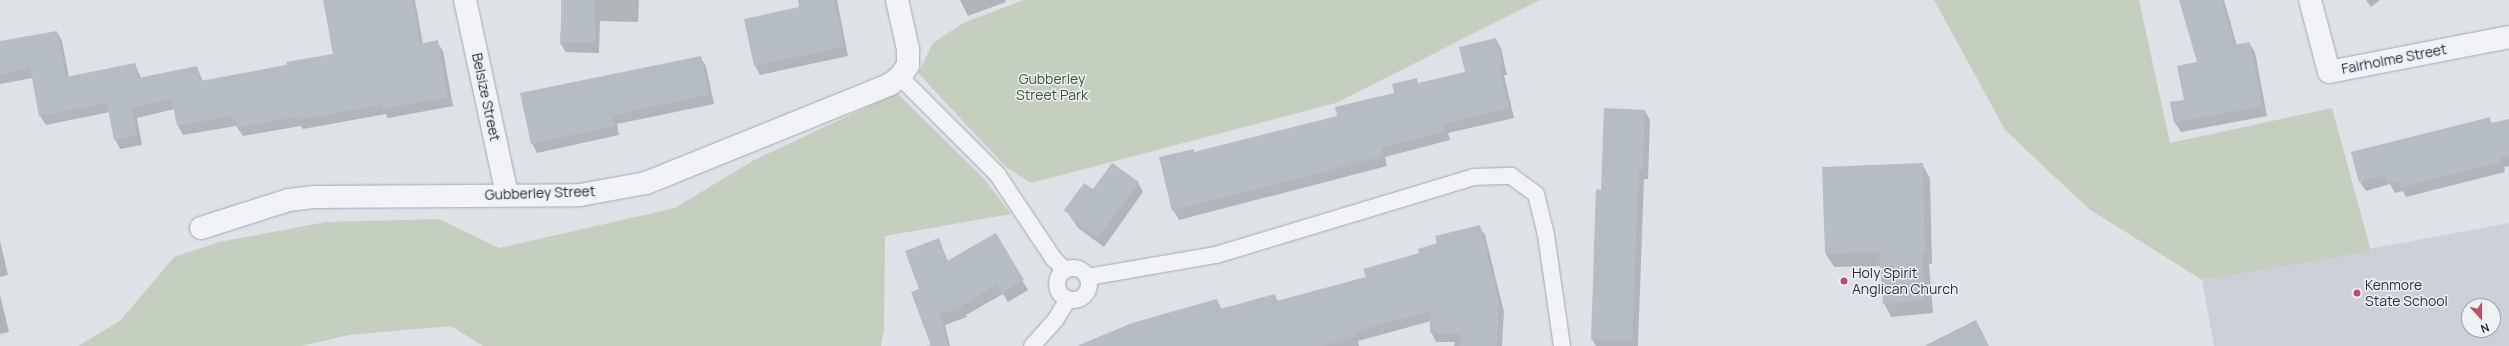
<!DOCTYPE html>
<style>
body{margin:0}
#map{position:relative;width:2509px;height:346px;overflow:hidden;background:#dee2e6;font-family:Manrope,sans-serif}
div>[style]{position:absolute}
.built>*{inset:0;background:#ccd1d8}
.green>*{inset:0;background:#c5cfbf}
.shadow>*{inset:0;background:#0003}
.building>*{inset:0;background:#b5bcc3;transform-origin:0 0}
.roads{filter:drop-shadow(0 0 1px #a4a9b0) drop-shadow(0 0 1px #a4a9b0)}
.service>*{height:16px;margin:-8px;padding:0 8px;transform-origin:8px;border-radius:8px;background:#f0f2f5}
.service>.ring{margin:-8px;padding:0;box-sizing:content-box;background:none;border:16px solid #f0f2f5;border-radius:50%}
.minor>*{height:22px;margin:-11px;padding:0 11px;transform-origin:11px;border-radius:11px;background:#f0f2f5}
.dots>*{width:11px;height:11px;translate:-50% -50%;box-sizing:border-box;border:2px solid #edf1f4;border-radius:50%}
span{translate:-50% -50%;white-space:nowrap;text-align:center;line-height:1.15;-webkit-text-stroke:3px #edf1f4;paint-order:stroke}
.street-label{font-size:14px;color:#28313c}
.park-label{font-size:14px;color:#405636}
.poi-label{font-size:14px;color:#28313c}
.left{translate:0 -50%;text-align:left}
.north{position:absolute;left:2461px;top:298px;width:40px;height:40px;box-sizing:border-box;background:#edf1f4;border:1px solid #9ea4aa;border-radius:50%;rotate:159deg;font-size:11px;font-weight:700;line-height:16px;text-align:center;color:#28313c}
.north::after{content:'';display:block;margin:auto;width:14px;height:18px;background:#c34a69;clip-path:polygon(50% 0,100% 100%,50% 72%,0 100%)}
</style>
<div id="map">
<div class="built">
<div style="clip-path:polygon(evenodd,2509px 223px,2509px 346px,2214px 346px,2202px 280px,2509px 223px,2469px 306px,2493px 306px,2493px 330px,2469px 330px,2469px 306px)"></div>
</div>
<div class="green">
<div style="clip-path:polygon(1024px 0,1540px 0,1336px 103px,1031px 183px,1006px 167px,918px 73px,933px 43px,963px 23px)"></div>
<div style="clip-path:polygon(1934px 0,2139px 0,2170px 143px,2332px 108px,2371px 251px,2202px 280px,2089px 209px,2005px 130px)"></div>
<div style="clip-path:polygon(897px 93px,985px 180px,1011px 214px,885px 236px,884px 329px,881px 346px,483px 346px,451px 326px,349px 335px,302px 346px,78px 346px,120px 321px,174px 257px,219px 242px,326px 222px,439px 219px,499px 248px,675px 208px,754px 160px)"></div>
</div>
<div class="shadow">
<div style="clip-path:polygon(324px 0,415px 0,423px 44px,437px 42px,443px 51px,453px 106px,388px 118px,386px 114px,303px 129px,301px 126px,243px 136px,236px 126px,183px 135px,178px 126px,175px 109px,137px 118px,142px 145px,120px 149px,115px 139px,110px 112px,46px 125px,40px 116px,33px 78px,0 84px,0 42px,57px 32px,62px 41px,69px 77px,135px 64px,141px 78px,197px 67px,203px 82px,334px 55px)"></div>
<div style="clip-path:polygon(562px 0,639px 0,638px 22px,600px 21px,599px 53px,566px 52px,560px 43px)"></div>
<div style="clip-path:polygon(799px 0,837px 0,848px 56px,760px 75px,755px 66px,800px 8px)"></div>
<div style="clip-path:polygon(960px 0,1005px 0,1006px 2px,968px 16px)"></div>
<div style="clip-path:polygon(2180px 0,2224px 0,2237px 46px,2249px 43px,2255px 52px,2267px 116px,2181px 132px,2175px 123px,2171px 103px,2185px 101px,2198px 62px)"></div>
<div style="clip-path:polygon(2366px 0,2380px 0,2371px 7px)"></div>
<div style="clip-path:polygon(1496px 39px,1501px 48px,1507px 75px,1504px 75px,1514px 118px,1448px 133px,1450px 140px,1385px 157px,1387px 166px,1179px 220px,1173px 210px,1193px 150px,1195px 153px,1338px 117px,1395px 94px,1416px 79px,1419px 84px,1466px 72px)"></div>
<div style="clip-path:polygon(700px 57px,706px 66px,714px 104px,617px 124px,619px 135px,537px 153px,532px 143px)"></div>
<div style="clip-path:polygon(1645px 111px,1650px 120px,1648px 179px,1644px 179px,1638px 346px,1596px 346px,1592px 339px,1602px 191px)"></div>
<div style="clip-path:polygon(2489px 118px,2492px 124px,2509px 120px,2509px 166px,2504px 167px,2505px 172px,2406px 197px,2403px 191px,2395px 193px,2390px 184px,2366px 191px,2360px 182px)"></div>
<div style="clip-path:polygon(1922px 164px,1930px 178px,1932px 264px,1929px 264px,1933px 313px,1891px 317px,1884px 303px,1881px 266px,1834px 267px,1826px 254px)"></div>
<div style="clip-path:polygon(1138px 183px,1143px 192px,1104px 247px,1078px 228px,1066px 210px,1093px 191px)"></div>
<div style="clip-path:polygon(1479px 226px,1485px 235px,1504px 312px,1502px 346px,1454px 346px,1455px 342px,1436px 342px,1431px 332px,1431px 321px,1358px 341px,1359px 346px,1105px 346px,1217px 300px,1222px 310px,1274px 295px,1278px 301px,1367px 277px)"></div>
<div style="clip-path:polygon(995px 234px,1028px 290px,1008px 302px,1003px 294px,966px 315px,967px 317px,945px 325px,950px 346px,926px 346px,931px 345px,921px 290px,939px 240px,948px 261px)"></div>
<div style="clip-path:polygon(0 241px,8px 275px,0 277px)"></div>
<div style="clip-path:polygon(0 295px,9px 332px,0 334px)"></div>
</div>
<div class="building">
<div style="clip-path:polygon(323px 0,412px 0,420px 44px,438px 40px,448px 97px,382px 109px,382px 105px,297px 120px,296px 117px,237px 128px,236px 120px,232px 121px,231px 116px,177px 126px,172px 99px,132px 108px,137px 136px,114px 140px,107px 103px,39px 116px,30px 68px,0 74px,0 41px,57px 31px,66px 77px,135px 63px,138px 78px,197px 66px,200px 81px,287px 65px,286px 62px,333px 54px)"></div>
<div style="left:561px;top:0;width:34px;height:43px"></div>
<div style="clip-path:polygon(798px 0,834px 0,844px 47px,754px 66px,744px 19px,799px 7px)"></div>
<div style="clip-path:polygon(2179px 0,2222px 0,2235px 45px,2250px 42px,2262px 106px,2174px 123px,2170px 102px,2184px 100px,2177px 66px,2197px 62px)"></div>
<div style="clip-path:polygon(1496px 38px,1503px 65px,1499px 66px,1509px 108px,1443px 124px,1445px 131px,1381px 148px,1383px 156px,1172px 211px,1159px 157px,1194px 149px,1194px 152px,1337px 116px,1335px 107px,1394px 93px,1392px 84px,1417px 78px,1418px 83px,1465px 72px,1459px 47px)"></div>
<div style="clip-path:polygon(701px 56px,709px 95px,612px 115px,615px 126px,531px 144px,520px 93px)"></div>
<div style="clip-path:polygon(1604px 108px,1645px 110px,1643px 170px,1639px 170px,1632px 341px,1591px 339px,1596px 189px,1601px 190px)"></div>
<div style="clip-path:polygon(2490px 117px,2491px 123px,2509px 119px,2509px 155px,2499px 158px,2500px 162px,2400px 188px,2398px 181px,2389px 184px,2384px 176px,2359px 182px,2351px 152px)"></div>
<div style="clip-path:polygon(1112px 163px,1139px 182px,1098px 238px,1072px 219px,1073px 217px,1064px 210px,1084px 183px,1093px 189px)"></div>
<div style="clip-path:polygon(1923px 163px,1925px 251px,1922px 251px,1925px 300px,1883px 304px,1879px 252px,1825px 254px,1822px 167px)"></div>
<div style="clip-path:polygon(1480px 225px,1499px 302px,1497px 346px,1460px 346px,1461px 334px,1430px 333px,1430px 311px,1354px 332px,1355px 337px,1322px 346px,1077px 346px,1132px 323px,1217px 299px,1220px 309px,1275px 294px,1277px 301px,1366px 277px,1363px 269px,1419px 253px,1418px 249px,1437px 243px,1435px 236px)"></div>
<div style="clip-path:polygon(996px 233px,1024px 280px,1002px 293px,997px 285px,962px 305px,962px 307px,940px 315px,948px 346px,931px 346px,911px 292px,919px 289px,905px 251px,939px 238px,947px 261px)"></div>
<div style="clip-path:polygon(1976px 320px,1989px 346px,1924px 346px)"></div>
</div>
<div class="roads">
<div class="service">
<div style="left:900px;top:77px;width:137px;rotate:45deg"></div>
<div style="left:997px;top:174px;width:101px;rotate:56.3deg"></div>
<div style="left:1053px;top:258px;width:17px;rotate:45deg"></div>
<div class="ring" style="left:1057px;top:268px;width:16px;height:16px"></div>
<div style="left:1088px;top:277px;width:130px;rotate:-9.8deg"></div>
<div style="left:1216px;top:255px;width:270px;rotate:-16.8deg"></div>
<div style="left:1474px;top:177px;width:37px;rotate:-2deg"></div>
<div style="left:1511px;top:176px;width:31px;rotate:36deg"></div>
<div style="left:1536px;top:194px;width:42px;rotate:76.3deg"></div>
<div style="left:1546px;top:235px;width:112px;rotate:81.8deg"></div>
<div style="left:1032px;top:346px;width:36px;rotate:-48deg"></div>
<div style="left:1056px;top:319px;width:23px;rotate:-59deg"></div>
</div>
<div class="minor">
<div style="left:465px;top:0;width:199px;rotate:77.8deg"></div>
<div style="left:2310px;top:0;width:74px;rotate:75.2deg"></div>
<div style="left:2329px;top:72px;width:183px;rotate:-11deg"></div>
<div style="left:201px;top:228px;width:92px;rotate:-17.7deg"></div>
<div style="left:289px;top:200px;width:24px;rotate:-7deg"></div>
<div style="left:313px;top:197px;width:267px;rotate:-0.4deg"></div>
<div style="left:580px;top:195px;width:67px;rotate:-10.3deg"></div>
<div style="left:646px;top:183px;width:262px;rotate:-22deg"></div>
<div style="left:889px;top:85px;width:14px;rotate:-36deg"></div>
<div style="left:900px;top:77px;width:14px;rotate:-56deg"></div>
<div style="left:908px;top:65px;width:16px;rotate:-90deg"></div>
<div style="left:908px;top:49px;width:50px;rotate:-102.7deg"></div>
</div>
</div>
<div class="dots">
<div style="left:1844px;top:281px;background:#c34a69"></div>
<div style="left:2357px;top:293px;background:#c34a69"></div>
</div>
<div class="street-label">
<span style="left:2394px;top:59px;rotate:-11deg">Fairholme Street</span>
<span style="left:486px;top:97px;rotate:78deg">Belsize Street</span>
<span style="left:540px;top:193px;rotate:-2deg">Gubberley Street</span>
</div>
<div class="park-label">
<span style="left:1052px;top:87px">Gubberley<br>Street Park</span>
</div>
<div class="poi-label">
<span class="left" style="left:1852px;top:281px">Holy Spirit<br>Anglican Church</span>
<span class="left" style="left:2365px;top:293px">Kenmore<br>State School</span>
</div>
<div class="north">N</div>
</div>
